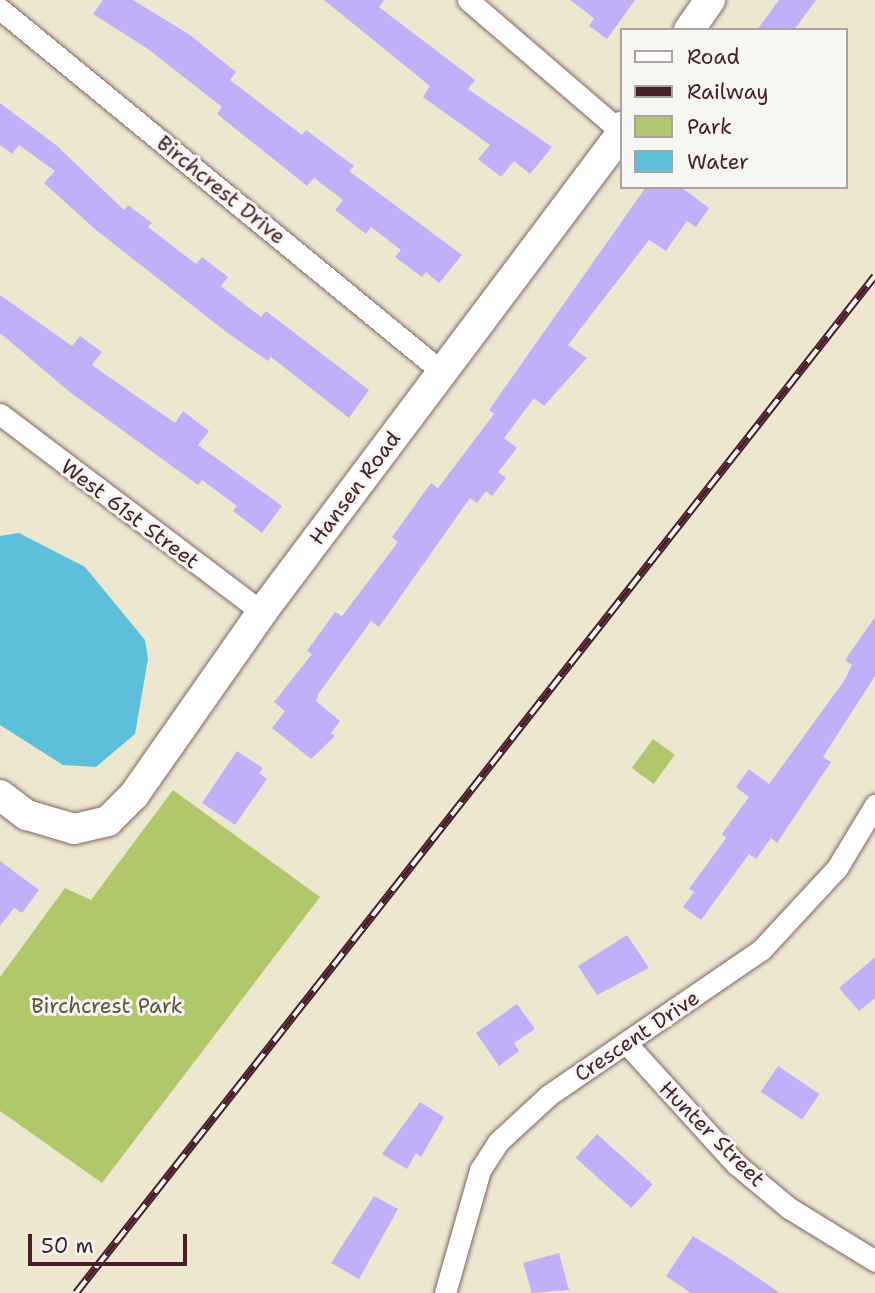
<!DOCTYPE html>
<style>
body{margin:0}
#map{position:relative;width:875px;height:1293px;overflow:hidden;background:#eee7d0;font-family:"Shantell Sans",sans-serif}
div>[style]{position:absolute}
.green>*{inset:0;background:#b0c76c;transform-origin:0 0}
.water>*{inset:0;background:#5dc0db}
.building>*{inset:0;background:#c1b0f9;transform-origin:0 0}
.roads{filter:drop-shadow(0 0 2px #836565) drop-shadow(0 0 2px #836565)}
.street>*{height:21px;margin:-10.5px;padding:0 10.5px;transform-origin:10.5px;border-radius:10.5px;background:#fff}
.secondary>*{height:30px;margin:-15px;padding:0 15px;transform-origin:15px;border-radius:15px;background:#fff}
.rail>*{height:8px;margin-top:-4px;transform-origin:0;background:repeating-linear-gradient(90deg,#f6f6f2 0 16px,#4a1f2b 0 32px);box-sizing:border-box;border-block:2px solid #4a1f2b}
span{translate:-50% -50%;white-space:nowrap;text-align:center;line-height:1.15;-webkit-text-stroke:6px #f6f6f2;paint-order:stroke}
.street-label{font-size:21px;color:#4a1f2b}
.park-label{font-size:21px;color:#69513e}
.legend{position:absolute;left:620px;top:28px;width:228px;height:161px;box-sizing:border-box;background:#f6f6f2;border:2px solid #b1a0a2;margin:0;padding:9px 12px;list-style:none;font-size:21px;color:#4a1f2b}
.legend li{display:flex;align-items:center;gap:14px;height:35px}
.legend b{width:35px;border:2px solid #b1a0a2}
.scale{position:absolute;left:28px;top:1234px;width:159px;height:32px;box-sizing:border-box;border:4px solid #4a1f2b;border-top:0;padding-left:9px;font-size:21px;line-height:24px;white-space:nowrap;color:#4a1f2b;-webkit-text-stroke:5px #f6f6f2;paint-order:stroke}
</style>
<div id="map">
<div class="green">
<div style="left:653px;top:739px;width:27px;height:36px;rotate:36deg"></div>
<div style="clip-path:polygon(173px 790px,320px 897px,102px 1183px,0 1111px,0 977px,65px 888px,91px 900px)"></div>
</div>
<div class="water">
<div style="clip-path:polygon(19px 533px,85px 567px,145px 640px,148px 659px,135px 734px,96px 767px,63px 765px,0 725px,0 536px)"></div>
</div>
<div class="building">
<div style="clip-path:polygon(103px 0,133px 0,190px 35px,236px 72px,230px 80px,302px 135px,306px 130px,354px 166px,349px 171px,462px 255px,439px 283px,426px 272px,422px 277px,395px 257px,401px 250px,371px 227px,366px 234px,335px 210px,343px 200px,314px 178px,307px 186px,217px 114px,222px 107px,148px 49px,93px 14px)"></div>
<div style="clip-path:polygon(324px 0,384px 0,379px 7px,475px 80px,468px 89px,552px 147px,530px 174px,514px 161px,501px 177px,478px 159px,490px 145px,423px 97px,430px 86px)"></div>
<div style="clip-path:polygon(570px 0,635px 0,607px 39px,589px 26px,594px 18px)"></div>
<div style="clip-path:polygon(779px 0,816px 0,794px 30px,757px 30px)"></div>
<div style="clip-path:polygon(0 103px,56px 145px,124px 210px,128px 205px,152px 223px,148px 227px,196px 264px,202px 257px,228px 277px,221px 286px,261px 317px,266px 311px,369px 390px,349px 418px,271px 357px,268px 361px,225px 331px,96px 230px,44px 183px,55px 171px,19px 145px,12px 154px,0 145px)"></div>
<div style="clip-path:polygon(646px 187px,681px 187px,709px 208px,696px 227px,687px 221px,666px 251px,649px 240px,568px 345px,587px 358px,544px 406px,534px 398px,504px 438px,517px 448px,498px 472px,506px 478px,492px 496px,486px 491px,477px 503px,470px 498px,379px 627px,371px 621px,319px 693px,316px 701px,340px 721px,331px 733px,335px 736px,311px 759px,272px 728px,285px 711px,274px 702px,312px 654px,307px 651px,335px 612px,342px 616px,398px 542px,392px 537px,431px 483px,438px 488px,494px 414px,489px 410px)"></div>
<div style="clip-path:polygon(0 295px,72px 346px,80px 336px,102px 352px,92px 365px,175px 423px,183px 411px,209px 431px,198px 445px,282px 506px,262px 533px,233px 511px,237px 506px,202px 480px,198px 485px,71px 393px,0 333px)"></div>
<div style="clip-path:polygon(875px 617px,875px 676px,823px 757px,831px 762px,777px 843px,771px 838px,756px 859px,749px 854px,701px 920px,683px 907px,694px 892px,689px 889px,726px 838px,722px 834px,749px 797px,736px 787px,749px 769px,769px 784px,844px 681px,852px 665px,845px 660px)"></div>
<div style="clip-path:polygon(237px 751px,263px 768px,259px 773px,267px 779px,235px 825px,202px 803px)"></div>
<div style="clip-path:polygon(0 861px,39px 890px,22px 913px,14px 908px,0 926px)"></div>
<div style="clip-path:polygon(627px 935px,649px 968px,597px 995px,578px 966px)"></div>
<div style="clip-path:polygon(875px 957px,875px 998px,859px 1011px,839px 988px)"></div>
<div style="clip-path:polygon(517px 1004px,535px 1029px,514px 1043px,519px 1051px,499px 1066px,476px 1033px)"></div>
<div style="left:778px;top:1066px;width:50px;height:31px;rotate:34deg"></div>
<div style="clip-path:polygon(420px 1102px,444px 1117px,421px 1157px,416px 1153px,407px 1169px,382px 1154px)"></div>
<div style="left:597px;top:1134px;width:75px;height:32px;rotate:42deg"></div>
<div style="clip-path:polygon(374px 1196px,398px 1209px,359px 1279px,331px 1263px)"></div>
<div style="clip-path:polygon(693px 1236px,730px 1259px,780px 1293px,691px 1293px,666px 1276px)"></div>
<div style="clip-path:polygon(559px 1253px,569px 1290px,532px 1293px,523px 1263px)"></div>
</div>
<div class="roads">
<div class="street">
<div style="left:468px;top:0;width:199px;rotate:40.7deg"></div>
<div style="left:0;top:9px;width:571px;rotate:39.38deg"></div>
<div style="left:0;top:414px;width:328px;rotate:37.1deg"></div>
<div style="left:627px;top:1044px;width:162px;rotate:47.8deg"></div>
<div style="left:736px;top:1164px;width:69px;rotate:39.7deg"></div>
<div style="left:789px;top:1208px;width:101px;rotate:31.6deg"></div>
<div style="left:445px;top:1293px;width:128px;rotate:-74.1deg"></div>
<div style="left:480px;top:1170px;width:33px;rotate:-57deg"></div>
<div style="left:498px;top:1142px;width:69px;rotate:-42.7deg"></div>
<div style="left:549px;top:1095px;width:257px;rotate:-34.4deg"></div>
<div style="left:761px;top:950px;width:112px;rotate:-47.2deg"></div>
<div style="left:837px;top:868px;width:74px;rotate:-58.9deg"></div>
</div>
<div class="secondary">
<div style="left:689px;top:30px;width:37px;rotate:-55deg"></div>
<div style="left:0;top:795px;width:34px;rotate:37deg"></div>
<div style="left:27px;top:815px;width:49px;rotate:16.6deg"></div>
<div style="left:74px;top:829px;width:35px;rotate:-13deg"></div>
<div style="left:108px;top:821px;width:37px;rotate:-45deg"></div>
<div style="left:134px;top:795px;width:223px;rotate:-55deg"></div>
<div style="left:262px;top:612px;width:598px;rotate:-53.09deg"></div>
<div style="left:621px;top:134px;width:7px;rotate:-90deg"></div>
</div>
</div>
<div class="rail">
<div style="left:76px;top:1293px;width:1293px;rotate:-51.85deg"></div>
</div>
<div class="street-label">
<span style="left:221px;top:190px;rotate:39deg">Birchcrest Drive</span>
<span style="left:355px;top:488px;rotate:-53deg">Hansen Road</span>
<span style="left:130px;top:514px;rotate:37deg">West 61st Street</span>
<span style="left:637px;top:1036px;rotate:-34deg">Crescent Drive</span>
<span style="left:712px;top:1134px;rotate:45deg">Hunter Street</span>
</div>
<div class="park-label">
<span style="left:107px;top:1006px">Birchcrest Park</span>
</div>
<ul class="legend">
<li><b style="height:9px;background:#fff"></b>Road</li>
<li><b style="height:9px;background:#4a1f2b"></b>Railway</li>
<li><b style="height:19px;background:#b0c76c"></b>Park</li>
<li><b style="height:19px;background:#5dc0db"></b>Water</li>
</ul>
<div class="scale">50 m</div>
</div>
